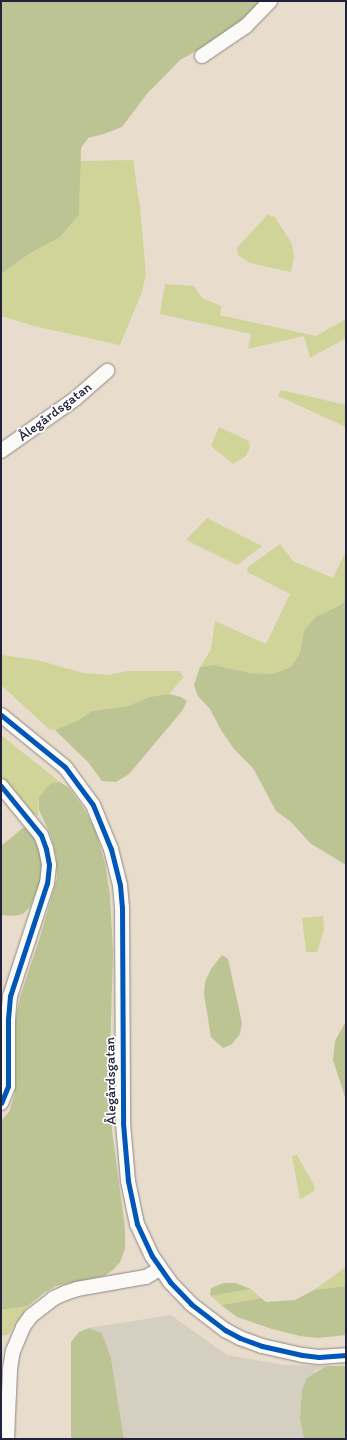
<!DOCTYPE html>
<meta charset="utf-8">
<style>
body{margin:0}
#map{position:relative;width:347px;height:1440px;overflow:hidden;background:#e8dccc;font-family:Itim,sans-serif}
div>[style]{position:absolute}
.industrial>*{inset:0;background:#d5cfc1}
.green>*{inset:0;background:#d1d499}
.forest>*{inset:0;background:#bbc492}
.roads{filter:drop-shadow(0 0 1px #8e8884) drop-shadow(0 0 1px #8e8884)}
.minor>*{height:14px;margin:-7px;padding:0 7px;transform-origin:7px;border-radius:7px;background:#fcfaf7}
.cycleway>*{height:5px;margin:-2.5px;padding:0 2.5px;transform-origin:2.5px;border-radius:2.5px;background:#0057b8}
span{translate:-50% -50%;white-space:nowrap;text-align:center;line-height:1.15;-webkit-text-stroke:3.5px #fff;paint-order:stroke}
.street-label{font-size:14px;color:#22223b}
.frame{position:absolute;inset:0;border:2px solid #22223b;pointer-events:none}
</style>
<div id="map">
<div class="industrial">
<div style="clip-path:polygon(171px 1315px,227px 1355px,284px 1365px,326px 1366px,315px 1371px,300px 1420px,304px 1439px,124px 1439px,111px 1358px,102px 1333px,89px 1328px)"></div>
</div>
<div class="green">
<div style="clip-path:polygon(133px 160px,140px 207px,146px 274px,142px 292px,120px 345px,34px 326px,1px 316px,1px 274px,32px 252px,59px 238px,79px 215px,80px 161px)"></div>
<div style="clip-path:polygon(267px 215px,275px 217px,292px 244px,294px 257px,291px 272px,250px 263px,238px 255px,237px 248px)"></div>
<div style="clip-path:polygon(165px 284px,194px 286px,202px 298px,221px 306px,220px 315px,316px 336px,346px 319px,346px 338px,310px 358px,304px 336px,248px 349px,251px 334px,160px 314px)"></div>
<div style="clip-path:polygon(281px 390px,346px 405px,346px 427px,278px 396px)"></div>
<div style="clip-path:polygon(219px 427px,249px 441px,250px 447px,246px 456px,233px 464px,211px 446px)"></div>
<div style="clip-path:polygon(207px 518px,262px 546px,237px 565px,186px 540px)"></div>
<div style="clip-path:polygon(280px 544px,293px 561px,333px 578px,346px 551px,346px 600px,339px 606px,317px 616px,304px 630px,300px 653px,291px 667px,272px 674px,250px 673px,214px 665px,200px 667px,211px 650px,215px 621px,266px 644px,290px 594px,247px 572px,248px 567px)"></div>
<div style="clip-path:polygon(1px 655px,37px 660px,83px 673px,108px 675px,128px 671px,179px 671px,184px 677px,169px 694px,149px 697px,128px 706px,92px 711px,79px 720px,55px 730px,49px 729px,1px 685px)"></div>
<div style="clip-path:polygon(1px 735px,60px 782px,52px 783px,39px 798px,38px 816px,33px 814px,1px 777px)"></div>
<div style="clip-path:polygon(323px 916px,324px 930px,317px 952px,306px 952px,302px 918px)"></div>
<div style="clip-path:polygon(297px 1155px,315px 1187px,313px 1192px,300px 1199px,292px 1156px)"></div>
<div style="clip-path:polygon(346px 1267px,346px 1286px,314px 1290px)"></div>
<div style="clip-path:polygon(251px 1289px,261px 1298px,221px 1305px,211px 1296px)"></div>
<div style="clip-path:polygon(28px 1306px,8px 1335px,1px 1336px,1px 1310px)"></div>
</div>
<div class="forest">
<div style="clip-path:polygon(1px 1px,262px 1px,239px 27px,180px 60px,146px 95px,122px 127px,104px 134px,88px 138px,81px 148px,79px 215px,59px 238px,32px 252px,1px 274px)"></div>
<div style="clip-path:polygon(346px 600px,346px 865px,310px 843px,291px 822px,276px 811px,253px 768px,234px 749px,221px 730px,210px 709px,198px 696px,194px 685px,200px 667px,214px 665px,250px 673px,272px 674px,291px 667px,300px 653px,304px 630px,317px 616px,339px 606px)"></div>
<div style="clip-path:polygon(169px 694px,181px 697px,187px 701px,182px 711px,129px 774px,116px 782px,102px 781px,88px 762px,55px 730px,79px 720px,92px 711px,128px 706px,149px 697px)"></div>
<div style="clip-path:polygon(60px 782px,69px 788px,83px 807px,95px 829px,105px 863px,110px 895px,113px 953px,110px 1053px,112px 1131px,125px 1228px,125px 1249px,120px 1262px,113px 1270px,104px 1276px,56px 1286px,44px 1293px,28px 1306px,1px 1310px,1px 1121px,9px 1112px,15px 1093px,15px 1023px,20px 997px,40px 937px,57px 878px,56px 857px,51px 836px,39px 810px,39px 798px,45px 789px,52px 783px)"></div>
<div style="clip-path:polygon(24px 827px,35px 838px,43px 861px,42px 878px,30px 907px,23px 914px,14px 916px,1px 915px,1px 846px)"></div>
<div style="clip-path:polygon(222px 955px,228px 959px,242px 1023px,240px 1034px,232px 1044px,223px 1048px,211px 1037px,204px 994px,205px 982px,211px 969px)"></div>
<div style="clip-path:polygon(346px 1021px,346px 1100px,333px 1060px,335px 1041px)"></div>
<div style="clip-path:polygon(224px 1283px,235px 1283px,251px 1289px,211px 1296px,210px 1294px,211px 1288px)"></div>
<div style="clip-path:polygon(346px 1286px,346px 1335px,318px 1338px,300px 1336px,272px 1329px,237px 1317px,221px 1305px,261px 1298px,266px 1302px,295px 1300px,314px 1290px)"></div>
<div style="clip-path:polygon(89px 1328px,102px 1333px,111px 1358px,124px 1439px,71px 1439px,71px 1342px,79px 1332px)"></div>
<div style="clip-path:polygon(326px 1366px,346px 1366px,346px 1439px,304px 1439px,300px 1420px,302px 1390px,307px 1378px)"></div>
</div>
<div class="roads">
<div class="minor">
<div style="left:202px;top:56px;width:53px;rotate:-34.3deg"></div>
<div style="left:246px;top:26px;width:35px;rotate:-46deg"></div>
<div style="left:1px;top:451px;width:90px;rotate:-35.1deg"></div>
<div style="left:75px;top:399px;width:43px;rotate:-41.2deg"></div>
<div style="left:1px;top:715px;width:82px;rotate:39.1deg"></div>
<div style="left:65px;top:767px;width:47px;rotate:53.6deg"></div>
<div style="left:93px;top:805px;width:48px;rotate:67.8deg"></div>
<div style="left:111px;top:849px;width:37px;rotate:76deg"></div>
<div style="left:120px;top:885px;width:22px;rotate:85deg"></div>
<div style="left:122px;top:907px;width:216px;rotate:89.7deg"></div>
<div style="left:123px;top:1123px;width:58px;rotate:85.1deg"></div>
<div style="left:128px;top:1181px;width:44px;rotate:78.2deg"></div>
<div style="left:137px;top:1224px;width:35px;rotate:65deg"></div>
<div style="left:152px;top:1256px;width:32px;rotate:55deg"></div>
<div style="left:170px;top:1282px;width:30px;rotate:46deg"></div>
<div style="left:191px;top:1304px;width:43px;rotate:37.4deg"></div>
<div style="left:225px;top:1330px;width:17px;rotate:28deg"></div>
<div style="left:240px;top:1338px;width:23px;rotate:20deg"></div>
<div style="left:262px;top:1346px;width:41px;rotate:12.7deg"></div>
<div style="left:302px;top:1355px;width:17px;rotate:7deg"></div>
<div style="left:319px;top:1357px;width:27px;rotate:-4deg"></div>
<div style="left:1px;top:786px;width:63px;rotate:50.8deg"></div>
<div style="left:41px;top:835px;width:15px;rotate:70deg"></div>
<div style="left:46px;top:849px;width:16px;rotate:79deg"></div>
<div style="left:49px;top:865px;width:18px;rotate:96deg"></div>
<div style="left:47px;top:883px;width:119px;rotate:108.1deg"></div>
<div style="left:10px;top:996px;width:24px;rotate:95deg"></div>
<div style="left:8px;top:1020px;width:66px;rotate:90deg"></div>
<div style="left:8px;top:1086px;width:18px;rotate:112deg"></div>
<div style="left:7px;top:1439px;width:70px;rotate:-87.5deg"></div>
<div style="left:10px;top:1369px;width:18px;rotate:-81deg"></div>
<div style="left:13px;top:1351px;width:26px;rotate:-67deg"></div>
<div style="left:23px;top:1327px;width:14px;rotate:-54deg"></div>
<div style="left:31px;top:1316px;width:29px;rotate:-38deg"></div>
<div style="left:54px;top:1298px;width:12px;rotate:-24deg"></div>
<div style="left:65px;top:1293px;width:13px;rotate:-18deg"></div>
<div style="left:77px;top:1289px;width:70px;rotate:-9.9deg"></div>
<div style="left:146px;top:1277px;width:16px;rotate:-30deg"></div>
</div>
</div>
<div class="cycleway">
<div style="left:1px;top:715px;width:82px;rotate:39.1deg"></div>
<div style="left:65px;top:767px;width:47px;rotate:53.6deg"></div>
<div style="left:93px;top:805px;width:48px;rotate:67.8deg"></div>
<div style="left:111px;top:849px;width:37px;rotate:76deg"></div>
<div style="left:120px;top:885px;width:22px;rotate:85deg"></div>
<div style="left:122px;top:907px;width:216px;rotate:89.7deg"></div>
<div style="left:123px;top:1123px;width:58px;rotate:85.1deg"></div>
<div style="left:128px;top:1181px;width:44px;rotate:78.2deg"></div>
<div style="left:137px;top:1224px;width:35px;rotate:65deg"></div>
<div style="left:152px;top:1256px;width:32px;rotate:55deg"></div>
<div style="left:170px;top:1282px;width:30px;rotate:46deg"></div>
<div style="left:191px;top:1304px;width:43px;rotate:37.4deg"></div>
<div style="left:225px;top:1330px;width:17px;rotate:28deg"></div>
<div style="left:240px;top:1338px;width:23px;rotate:20deg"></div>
<div style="left:262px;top:1346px;width:41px;rotate:12.7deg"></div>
<div style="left:302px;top:1355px;width:17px;rotate:7deg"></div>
<div style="left:319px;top:1357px;width:27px;rotate:-4deg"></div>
<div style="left:1px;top:786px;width:63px;rotate:50.8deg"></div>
<div style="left:41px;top:835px;width:15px;rotate:70deg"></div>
<div style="left:46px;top:849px;width:16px;rotate:79deg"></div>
<div style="left:49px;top:865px;width:18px;rotate:96deg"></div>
<div style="left:47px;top:883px;width:119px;rotate:108.1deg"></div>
<div style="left:10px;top:996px;width:24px;rotate:95deg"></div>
<div style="left:8px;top:1020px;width:66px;rotate:90deg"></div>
<div style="left:8px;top:1086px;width:18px;rotate:112deg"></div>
</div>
<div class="street-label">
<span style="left:55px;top:412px;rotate:-37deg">Ålegårdsgatan</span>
<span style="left:111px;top:1081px;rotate:-91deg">Ålegårdsgatan</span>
</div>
<div class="frame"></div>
</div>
